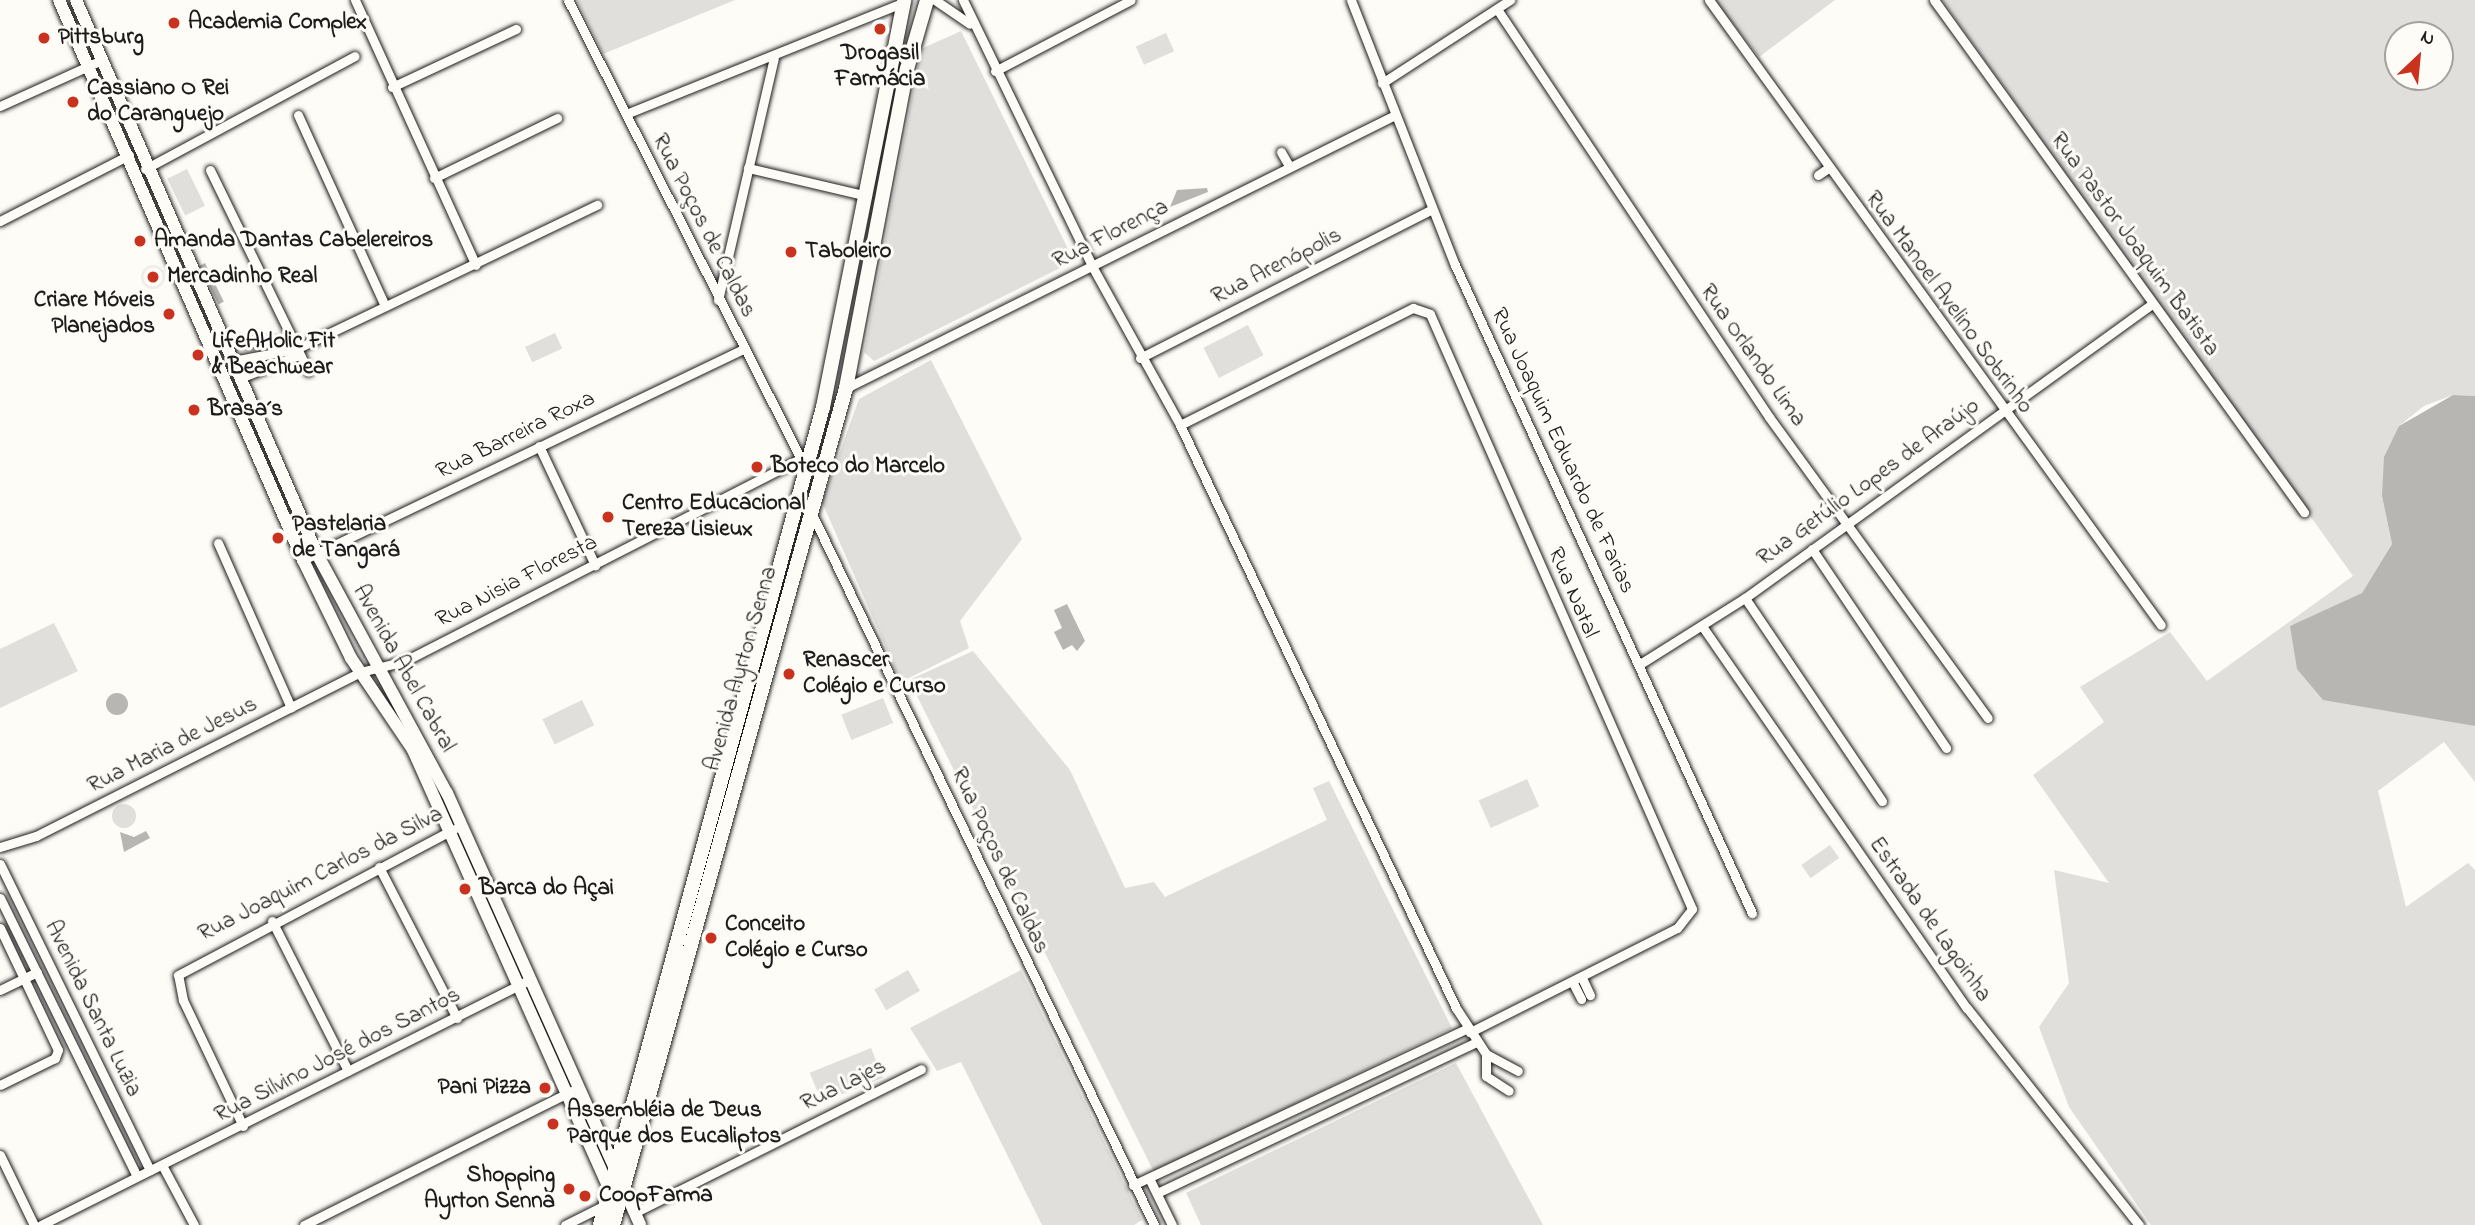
<!DOCTYPE html>
<meta charset="utf-8">
<style>
body{margin:0}
#map{position:relative;width:2475px;height:1225px;overflow:hidden;background:#fdfcf7;font-family:"Indie Flower",sans-serif}
div>[style]{position:absolute}
.built>*{inset:0;background:#eeede9}
.round{border-radius:50%}
.green>*{inset:0;background:#e0dfdb;transform-origin:0 0}
.water>*{inset:0;background:#b7b6b2;transform-origin:0 0}
.roads{filter:drop-shadow(0 0 2px #1c1c1c) drop-shadow(0 0 2px #1c1c1c)}
.minor>*{height:9px;margin:-4.5px;padding:0 4.5px;transform-origin:4.5px;border-radius:4.5px;background:#fdfcf7}
.secondary>*{height:12px;margin:-6px;padding:0 6px;transform-origin:6px;border-radius:6px;background:#fdfcf7}
.primary>*{height:14px;margin:-7px;padding:0 7px;transform-origin:7px;border-radius:7px;background:#fdfcf7}
.dots>*{width:19px;height:19px;translate:-50% -50%;box-sizing:border-box;border:4px solid #fdfcf7;border-radius:50%}
span{translate:-50% -50%;white-space:nowrap;text-align:center;line-height:1.15;-webkit-text-stroke:6px #fdfcf7;paint-order:stroke}
.poi-label{font-size:23px;color:#1c1c1c;font-weight:700}
.left{translate:0 -50%;text-align:left}
.right{translate:-100% -50%;text-align:right}
.street-label{font-size:23px;color:#1c1c1c}
.north{position:absolute;left:2384px;top:21px;width:70px;height:70px;box-sizing:border-box;background:#fdfcf7;border:2px solid #a3a29f;border-radius:50%;rotate:26deg;font-size:19px;font-weight:700;line-height:28px;text-align:center;color:#1c1c1c}
.north::after{content:'';display:block;margin:auto;width:24px;height:32px;background:#c8321e;clip-path:polygon(50% 0,100% 100%,50% 72%,0 100%)}
</style>
<div id="map">
<div class="built">
<div class="round" style="left:141px;top:265px;width:24px;height:24px"></div>
</div>
<div class="green">
<div style="clip-path:polygon(577px 0,735px 0,603px 54px)"></div>
<div style="clip-path:polygon(1715px 0,1835px 0,1759px 57px)"></div>
<div style="clip-path:polygon(evenodd,1942px 0,2475px 0,2475px 396px,2453px 395px,2424px 406px,2399px 426px,2382px 496px,2392px 544px,2362px 593px,2291px 626px,2406px 712px,2475px 726px,2475px 782px,2444px 742px,2378px 791px,2406px 907px,2468px 863px,2475px 870px,2475px 1225px,2151px 1225px,2069px 1107px,2039px 1027px,2069px 983px,2054px 870px,2109px 883px,2033px 775px,2104px 722px,2080px 687px,2170px 632px,2207px 681px,2353px 576px,1942px 0,2398px 35px,2440px 35px,2440px 77px,2398px 77px,2398px 35px)"></div>
<div style="clip-path:polygon(961px 31px,1074px 261px,874px 361px,864px 352px,921px 49px)"></div>
<div style="left:1166px;top:33px;width:20px;height:33px;rotate:66deg"></div>
<div style="left:187px;top:169px;width:41px;height:22px;rotate:64deg"></div>
<div style="left:1248px;top:325px;width:34px;height:50px;rotate:63deg"></div>
<div style="left:555px;top:333px;width:17px;height:33px;rotate:65deg"></div>
<div style="clip-path:polygon(931px 360px,1022px 539px,960px 621px,969px 648px,901px 682px,822px 502px,859px 399px)"></div>
<div style="clip-path:polygon(54px 623px,78px 671px,0 708px,0 649px)"></div>
<div style="clip-path:polygon(973px 651px,1070px 770px,1125px 888px,1154px 882px,1165px 897px,1327px 820px,1313px 788px,1329px 781px,1452px 1028px,1154px 1172px,909px 680px)"></div>
<div style="left:883px;top:698px;width:27px;height:45px;rotate:68deg"></div>
<div style="left:582px;top:700px;width:28px;height:44px;rotate:64deg"></div>
<div style="left:1527px;top:779px;width:30px;height:53px;rotate:66deg"></div>
<div class="round" style="left:112px;top:804px;width:24px;height:24px"></div>
<div style="left:1830px;top:845px;width:16px;height:35px;rotate:55deg"></div>
<div style="left:908px;top:970px;width:24px;height:39px;rotate:60deg"></div>
<div style="clip-path:polygon(1021px 970px,1142px 1220px,1134px 1225px,1042px 1225px,961px 1062px,937px 1071px,910px 1028px)"></div>
<div style="left:871px;top:1048px;width:32px;height:66px;rotate:68deg"></div>
<div style="clip-path:polygon(1456px 1063px,1543px 1225px,1201px 1225px,1186px 1193px)"></div>
</div>
<div class="water">
<div style="clip-path:polygon(1207px 188px,1208px 192px,1170px 207px,1177px 190px)"></div>
<div style="left:205px;top:263px;width:43px;height:6px;rotate:64deg"></div>
<div style="clip-path:polygon(2453px 395px,2475px 396px,2475px 726px,2323px 700px,2297px 669px,2290px 626px,2362px 593px,2392px 544px,2382px 496px,2384px 457px,2399px 426px)"></div>
<div style="clip-path:polygon(1067px 604px,1085px 641px,1077px 651px,1072px 645px,1063px 650px,1054px 632px,1062px 628px,1054px 610px)"></div>
<div class="round" style="left:106px;top:693px;width:22px;height:22px"></div>
<div style="clip-path:polygon(146px 831px,150px 838px,124px 852px,120px 832px,134px 837px)"></div>
</div>
<div class="roads">
<div class="minor">
<div style="left:355px;top:0;width:291px;rotate:65.5deg"></div>
<div style="left:568px;top:0;width:519px;rotate:63.09deg"></div>
<div style="left:935px;top:0;width:42px;rotate:34.4deg"></div>
<div style="left:963px;top:0;width:296px;rotate:64.1deg"></div>
<div style="left:1092px;top:266px;width:182px;rotate:61deg"></div>
<div style="left:1180px;top:425px;width:645px;rotate:64.67deg"></div>
<div style="left:1456px;top:1008px;width:55px;rotate:56.9deg"></div>
<div style="left:1486px;top:1054px;width:36px;rotate:28deg"></div>
<div style="left:1351px;top:0;width:285px;rotate:68.6deg"></div>
<div style="left:1455px;top:265px;width:713px;rotate:65.38deg"></div>
<div style="left:1709px;top:0;width:771px;rotate:54.13deg"></div>
<div style="left:1934px;top:0;width:632px;rotate:54.15deg"></div>
<div style="left:1497px;top:9px;width:490px;rotate:56.3deg"></div>
<div style="left:1769px;top:417px;width:372px;rotate:54deg"></div>
<div style="left:995px;top:71px;width:153px;rotate:-27.6deg"></div>
<div style="left:1382px;top:83px;width:153px;rotate:-33deg"></div>
<div style="left:392px;top:87px;width:137px;rotate:-25.1deg"></div>
<div style="left:0;top:106px;width:112px;rotate:-24.3deg"></div>
<div style="left:626px;top:114px;width:300px;rotate:-21.9deg"></div>
<div style="left:298px;top:115px;width:210px;rotate:65.5deg"></div>
<div style="left:1281px;top:152px;width:16px;rotate:60deg"></div>
<div style="left:748px;top:168px;width:122px;rotate:13.2deg"></div>
<div style="left:145px;top:169px;width:238px;rotate:-28.3deg"></div>
<div style="left:210px;top:170px;width:224px;rotate:64deg"></div>
<div style="left:1818px;top:175px;width:11px;rotate:-34deg"></div>
<div style="left:434px;top:178px;width:137px;rotate:-26deg"></div>
<div style="left:0;top:221px;width:145px;rotate:-27.1deg"></div>
<div style="left:718px;top:300px;width:248px;rotate:-77deg"></div>
<div style="left:224px;top:342px;width:72px"></div>
<div style="left:1140px;top:358px;width:326px;rotate:-27deg"></div>
<div style="left:233px;top:361px;width:64px;rotate:-10.8deg"></div>
<div style="left:296px;top:349px;width:334px;rotate:-25.6deg"></div>
<div style="left:240px;top:378px;width:63px;rotate:-21.3deg"></div>
<div style="left:846px;top:388px;width:611px;rotate:-26.44deg"></div>
<div style="left:1180px;top:425px;width:261px;rotate:-26.7deg"></div>
<div style="left:1413px;top:308px;width:18px;rotate:19deg"></div>
<div style="left:1430px;top:314px;width:650px;rotate:66.23deg"></div>
<div style="left:1692px;top:909px;width:24px;rotate:128deg"></div>
<div style="left:1677px;top:928px;width:232px;rotate:153.3deg"></div>
<div style="left:539px;top:446px;width:132px;rotate:64.8deg"></div>
<div style="left:812px;top:514px;width:789px;rotate:64.31deg"></div>
<div style="left:218px;top:543px;width:180px;rotate:66.1deg"></div>
<div style="left:1812px;top:549px;width:240px;rotate:56deg"></div>
<div style="left:303px;top:560px;width:490px;rotate:-25.6deg"></div>
<div style="left:1745px;top:598px;width:245px;rotate:56deg"></div>
<div style="left:1702px;top:626px;width:465px;rotate:55.3deg"></div>
<div style="left:1967px;top:1008px;width:277px;rotate:51.6deg"></div>
<div style="left:1640px;top:664px;width:124px;rotate:-32.2deg"></div>
<div style="left:1745px;top:598px;width:502px;rotate:-35.84deg"></div>
<div style="left:0;top:847px;width:38px;rotate:-17deg"></div>
<div style="left:36px;top:836px;width:363px;rotate:-26.8deg"></div>
<div style="left:360px;top:672px;width:46px;rotate:-13.7deg"></div>
<div style="left:405px;top:661px;width:444px;rotate:-27.1deg"></div>
<div style="left:0;top:864px;width:341px;rotate:63.9deg"></div>
<div style="left:379px;top:867px;width:170px;rotate:62.7deg"></div>
<div style="left:0;top:898px;width:310px;rotate:63.8deg"></div>
<div style="left:272px;top:921px;width:168px;rotate:63.1deg"></div>
<div style="left:0;top:928px;width:135px;rotate:64.6deg"></div>
<div style="left:58px;top:1050px;width:9px;rotate:111deg"></div>
<div style="left:55px;top:1058px;width:61px;rotate:153.9deg"></div>
<div style="left:1582px;top:978px;width:19px;rotate:65deg"></div>
<div style="left:1573px;top:983px;width:18px;rotate:63deg"></div>
<div style="left:0;top:990px;width:41px;rotate:-25.9deg"></div>
<div style="left:1486px;top:1054px;width:22px;rotate:90deg"></div>
<div style="left:1486px;top:1076px;width:27px;rotate:33deg"></div>
<div style="left:243px;top:1126px;width:140px;rotate:-115.5deg"></div>
<div style="left:183px;top:1000px;width:25px;rotate:-101deg"></div>
<div style="left:178px;top:975px;width:312px;rotate:-27.9deg"></div>
<div style="left:0;top:1155px;width:78px;rotate:64.1deg"></div>
<div style="left:162px;top:1165px;width:68px;rotate:61.9deg"></div>
<div style="left:1149px;top:1178px;width:52px;rotate:63.9deg"></div>
<div style="left:1133px;top:1185px;width:370px;rotate:-25.1deg"></div>
<div style="left:1157px;top:1193px;width:354px;rotate:-25.3deg"></div>
<div style="left:634px;top:1213px;width:321px;rotate:-26.6deg"></div>
<div style="left:41px;top:1225px;width:548px;rotate:-26.66deg"></div>
<div style="left:304px;top:1225px;width:300px;rotate:-26.6deg"></div>
<div style="left:565px;top:1225px;width:47px;rotate:-26.6deg"></div>
</div>
<div class="secondary">
<div style="left:59px;top:0;width:611px;rotate:66.46deg"></div>
<div style="left:303px;top:560px;width:109px;rotate:63.9deg"></div>
<div style="left:351px;top:658px;width:111px;rotate:56deg"></div>
<div style="left:413px;top:750px;width:484px;rotate:65.9deg"></div>
<div style="left:76px;top:0;width:604px;rotate:66.49deg"></div>
<div style="left:317px;top:554px;width:272px;rotate:61.5deg"></div>
<div style="left:447px;top:793px;width:473px;rotate:65.9deg"></div>
</div>
<div class="primary">
<div style="left:600px;top:1225px;width:848px;rotate:-74.75deg"></div>
<div style="left:823px;top:407px;width:415px;rotate:-78.7deg"></div>
<div style="left:613px;top:1225px;width:869px;rotate:-74.44deg"></div>
<div style="left:846px;top:388px;width:325px;rotate:-79.2deg"></div>
<div style="left:907px;top:69px;width:72px;rotate:-73.8deg"></div>
</div>
</div>
<div class="dots">
<div style="left:174px;top:23px;background:#c8321e"></div>
<div style="left:880px;top:29px;background:#c8321e"></div>
<div style="left:44px;top:38px;background:#c8321e"></div>
<div style="left:73px;top:102px;background:#c8321e"></div>
<div style="left:140px;top:241px;background:#c8321e"></div>
<div style="left:791px;top:252px;background:#c8321e"></div>
<div style="left:153px;top:277px;background:#c8321e"></div>
<div style="left:169px;top:314px;background:#c8321e"></div>
<div style="left:198px;top:355px;background:#c8321e"></div>
<div style="left:194px;top:410px;background:#c8321e"></div>
<div style="left:757px;top:467px;background:#c8321e"></div>
<div style="left:608px;top:517px;background:#c8321e"></div>
<div style="left:278px;top:538px;background:#c8321e"></div>
<div style="left:789px;top:674px;background:#c8321e"></div>
<div style="left:465px;top:889px;background:#c8321e"></div>
<div style="left:711px;top:938px;background:#c8321e"></div>
<div style="left:545px;top:1088px;background:#c8321e"></div>
<div style="left:553px;top:1124px;background:#c8321e"></div>
<div style="left:569px;top:1189px;background:#c8321e"></div>
<div style="left:585px;top:1196px;background:#c8321e"></div>
</div>
<div class="poi-label">
<span class="left" style="left:188px;top:23px">Academia Complex</span>
<span class="left" style="left:58px;top:38px">Pittsburg</span>
<span style="left:880px;top:67px">Drogasil<br>Farmácia</span>
<span class="left" style="left:87px;top:102px">Cassiano O Rei<br>do Caranguejo</span>
<span class="left" style="left:154px;top:241px">Amanda Dantas Cabelereiros</span>
<span class="left" style="left:805px;top:252px">Taboleiro</span>
<span class="left" style="left:167px;top:277px">Mercadinho Real</span>
<span class="right" style="left:155px;top:314px">Criare Móveis<br>Planejados</span>
<span class="left" style="left:212px;top:355px">LifeAHolic Fit<br>&amp; Beachwear</span>
<span class="left" style="left:208px;top:410px">Brasa´s</span>
<span class="left" style="left:771px;top:467px">Boteco do Marcelo</span>
<span class="left" style="left:622px;top:517px">Centro Educacional<br>Tereza Lisieux</span>
<span class="left" style="left:292px;top:538px">Pastelaria<br>de Tangará</span>
<span class="left" style="left:803px;top:674px">Renascer<br>Colégio e Curso</span>
<span class="left" style="left:479px;top:889px">Barca do Açai</span>
<span class="left" style="left:725px;top:938px">Conceito<br>Colégio e Curso</span>
<span class="right" style="left:531px;top:1088px">Pani Pizza</span>
<span class="left" style="left:567px;top:1124px">Assembléia de Deus<br>Parque dos Eucaliptos</span>
<span class="right" style="left:555px;top:1189px">Shopping<br>Ayrton Senna</span>
<span class="left" style="left:599px;top:1196px">CoopFarma</span>
</div>
<div class="street-label">
<span style="left:703px;top:226px;rotate:63deg">Rua Poços de Caldas</span>
<span style="left:1111px;top:235px;rotate:-27deg">Rua Florença</span>
<span style="left:2134px;top:245px;rotate:54deg">Rua Pastor Joaquim Batista</span>
<span style="left:1277px;top:267px;rotate:-27deg">Rua Arenópolis</span>
<span style="left:1948px;top:303px;rotate:54deg">Rua Manoel Avelino Sobrinho</span>
<span style="left:1752px;top:356px;rotate:55deg">Rua Orlando Lima</span>
<span style="left:516px;top:436px;rotate:-26deg">Rua Barreira Roxa</span>
<span style="left:1562px;top:451px;rotate:65deg">Rua Joaquim Eduardo de Farias</span>
<span style="left:1869px;top:483px;rotate:-36deg">Rua Getúlio Lopes de Araújo</span>
<span style="left:517px;top:582px;rotate:-27deg">Rua Nisia Floresta</span>
<span style="left:1572px;top:593px;rotate:67deg">Rua Natal</span>
<span style="left:403px;top:669px;rotate:61deg">Avenida Abel Cabral</span>
<span style="left:742px;top:669px;rotate:-74deg">Avenida Ayrton Senna</span>
<span style="left:173px;top:746px;rotate:-27deg">Rua Maria de Jesus</span>
<span style="left:999px;top:861px;rotate:65deg">Rua Poços de Caldas</span>
<span style="left:321px;top:875px;rotate:-27deg">Rua Joaquim Carlos da Silva</span>
<span style="left:1929px;top:920px;rotate:55deg">Estrada de Lagoinha</span>
<span style="left:92px;top:1009px;rotate:64deg">Avenida Santa Luzia</span>
<span style="left:338px;top:1056px;rotate:-27deg">Rua Silvino José dos Santos</span>
<span style="left:844px;top:1086px;rotate:-26deg">Rua Lajes</span>
</div>
<div class="north">N</div>
</div>
